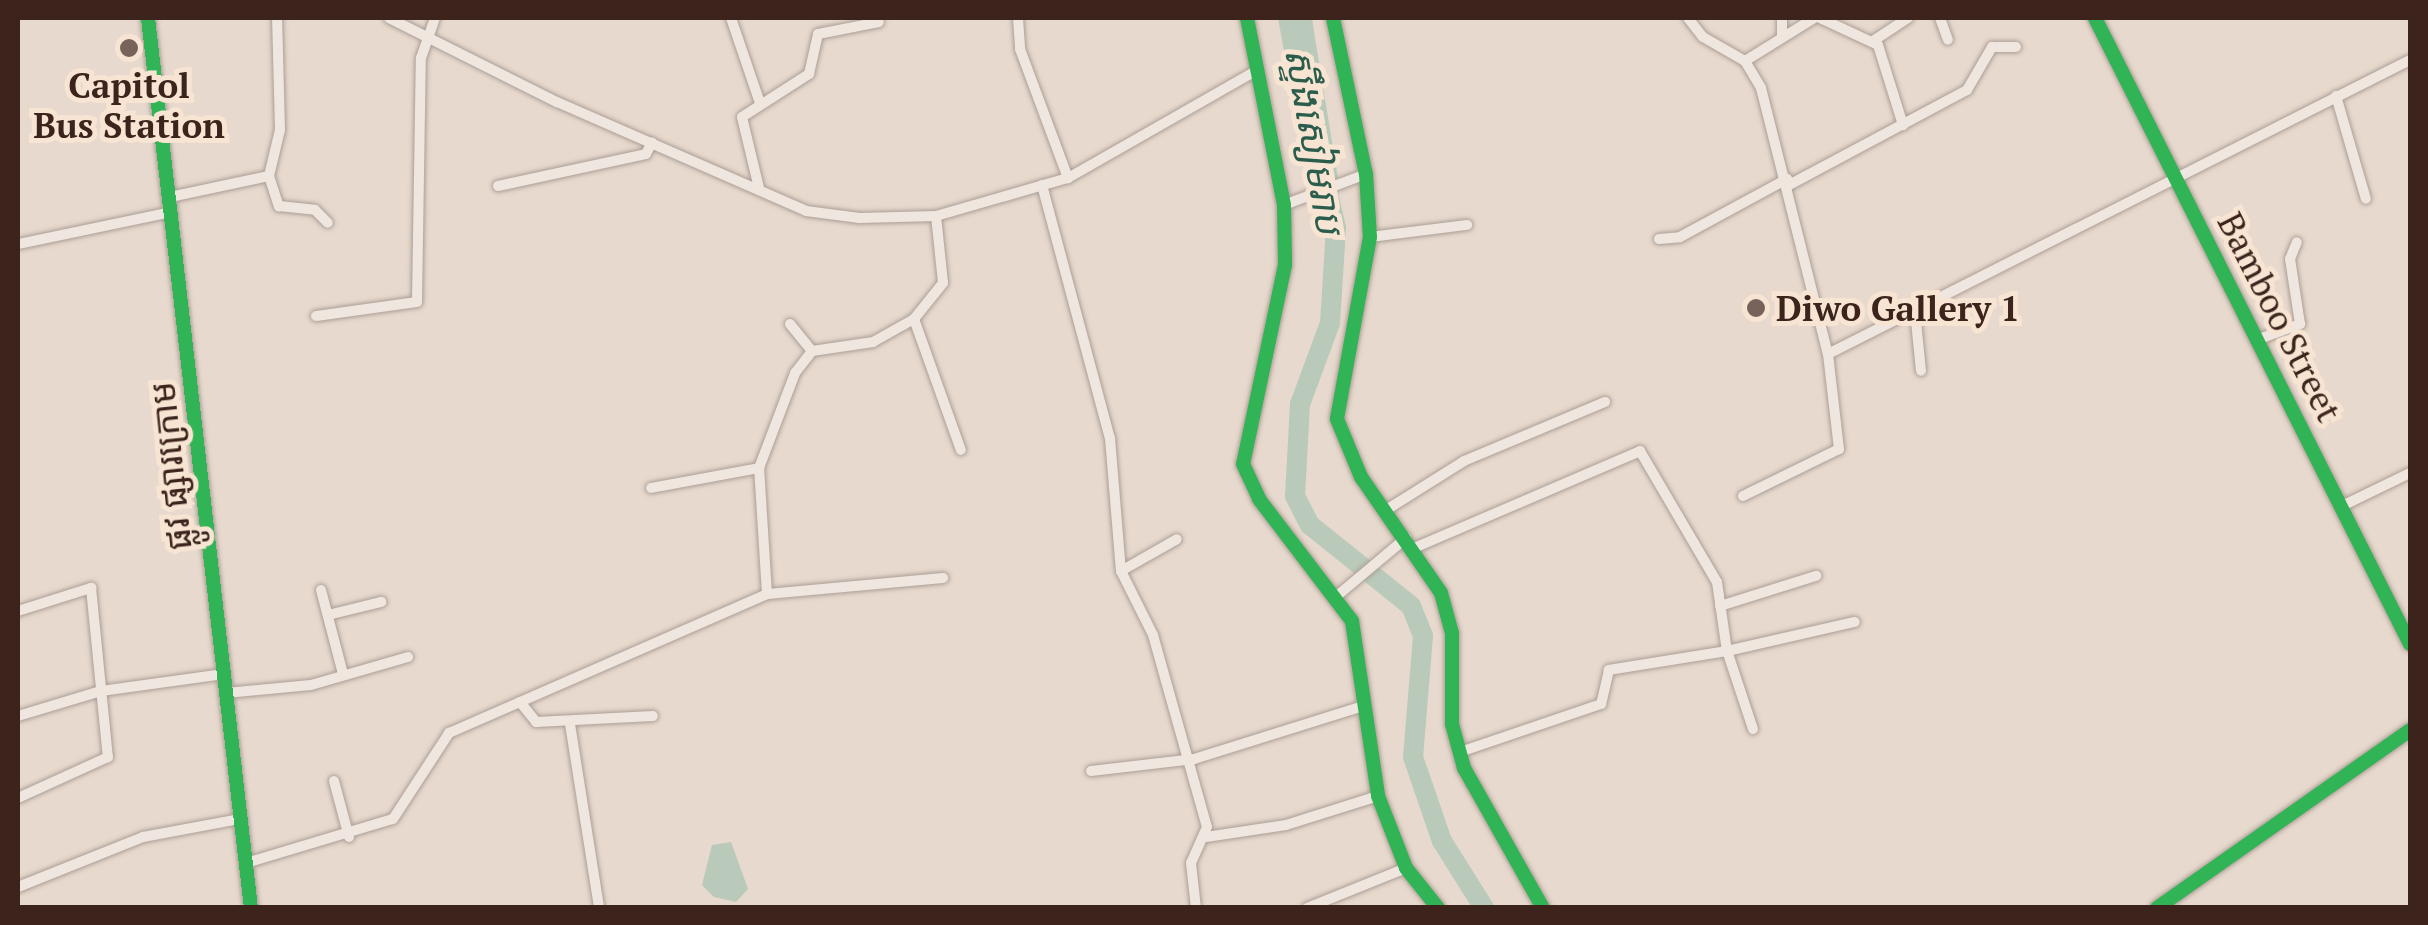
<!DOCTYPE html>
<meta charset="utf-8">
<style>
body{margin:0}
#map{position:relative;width:2428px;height:925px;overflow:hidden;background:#e7d9cd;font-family:"PT Serif","Noto Sans Khmer",serif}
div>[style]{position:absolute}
.water>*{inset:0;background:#b9cabb}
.river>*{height:20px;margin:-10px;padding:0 10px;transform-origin:10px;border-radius:10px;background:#b9cabb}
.roads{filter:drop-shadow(0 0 2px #ac9e96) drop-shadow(0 0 2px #ac9e96)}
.street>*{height:10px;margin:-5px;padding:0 5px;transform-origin:5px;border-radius:5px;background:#efe6df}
.fast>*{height:14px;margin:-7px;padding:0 7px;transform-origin:7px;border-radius:7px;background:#30b455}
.dots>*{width:28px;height:28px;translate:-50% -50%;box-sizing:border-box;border:5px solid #f8e4d2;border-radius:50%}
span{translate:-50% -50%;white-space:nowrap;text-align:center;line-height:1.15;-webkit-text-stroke:10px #f8e4d2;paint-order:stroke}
.poi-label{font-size:35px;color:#3c241d;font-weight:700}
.left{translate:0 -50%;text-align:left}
.street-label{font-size:35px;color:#3c241d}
.water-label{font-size:38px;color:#2b5d4d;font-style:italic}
.frame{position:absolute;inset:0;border:20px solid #3c241d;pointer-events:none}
</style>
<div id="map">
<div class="water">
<div style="clip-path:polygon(1278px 18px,1312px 18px,1315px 38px,1338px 178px,1309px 190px)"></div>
<div style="clip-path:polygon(731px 842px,748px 889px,736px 902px,714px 897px,702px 885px,712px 845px)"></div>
</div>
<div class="river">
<div style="left:1322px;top:166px;width:64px;rotate:77.3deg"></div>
<div style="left:1336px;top:228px;width:95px;rotate:93.6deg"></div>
<div style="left:1330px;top:323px;width:86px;rotate:110.3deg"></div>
<div style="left:1300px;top:404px;width:92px;rotate:93.1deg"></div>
<div style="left:1295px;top:496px;width:33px;rotate:63deg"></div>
<div style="left:1310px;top:525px;width:129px;rotate:38.7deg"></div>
<div style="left:1411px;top:606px;width:32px;rotate:68deg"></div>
<div style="left:1423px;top:636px;width:121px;rotate:94.7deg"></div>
<div style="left:1413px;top:757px;width:89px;rotate:71deg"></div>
<div style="left:1442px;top:841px;width:79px;rotate:57.9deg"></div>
</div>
<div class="roads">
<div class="street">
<div style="left:389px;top:18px;width:188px;rotate:26.6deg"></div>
<div style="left:557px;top:102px;width:272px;rotate:23.6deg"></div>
<div style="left:806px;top:211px;width:54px;rotate:7.4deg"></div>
<div style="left:860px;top:218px;width:76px;rotate:-1.5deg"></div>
<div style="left:936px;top:216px;width:137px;rotate:-16.1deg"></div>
<div style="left:1068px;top:178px;width:214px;rotate:-29.7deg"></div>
<div style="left:731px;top:18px;width:90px;rotate:71.2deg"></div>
<div style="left:1018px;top:18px;width:31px;rotate:86deg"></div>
<div style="left:1020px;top:49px;width:138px;rotate:69.6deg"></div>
<div style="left:1688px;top:18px;width:24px;rotate:52deg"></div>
<div style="left:1703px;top:37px;width:48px;rotate:29.7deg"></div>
<div style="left:1745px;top:61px;width:31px;rotate:59deg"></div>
<div style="left:1761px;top:88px;width:274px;rotate:75.9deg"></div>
<div style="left:1828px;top:354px;width:96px;rotate:83.4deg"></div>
<div style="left:1839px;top:449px;width:107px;rotate:153.9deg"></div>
<div style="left:1820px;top:18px;width:64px;rotate:25deg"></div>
<div style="left:1878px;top:45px;width:84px;rotate:72.6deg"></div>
<div style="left:1940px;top:18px;width:23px;rotate:70deg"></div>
<div style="left:1782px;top:34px;width:16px;rotate:-90deg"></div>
<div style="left:1873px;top:41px;width:42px;rotate:-33.3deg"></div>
<div style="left:1745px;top:61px;width:81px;rotate:-31.9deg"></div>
<div style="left:2336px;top:96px;width:107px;rotate:73.8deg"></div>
<div style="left:269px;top:176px;width:32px;rotate:72deg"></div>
<div style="left:279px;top:206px;width:36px;rotate:6deg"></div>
<div style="left:315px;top:210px;width:18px;rotate:45deg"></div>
<div style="left:1042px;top:185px;width:262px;rotate:75deg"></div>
<div style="left:1110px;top:438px;width:133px;rotate:85.3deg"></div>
<div style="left:1121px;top:571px;width:72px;rotate:63.4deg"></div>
<div style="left:1153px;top:635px;width:199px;rotate:74.3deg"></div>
<div style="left:1207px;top:827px;width:39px;rotate:114deg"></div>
<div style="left:1191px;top:863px;width:45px;rotate:83.7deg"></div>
<div style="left:1789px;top:185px;width:202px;rotate:-28.1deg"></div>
<div style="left:1967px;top:90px;width:50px;rotate:-59.8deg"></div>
<div style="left:1992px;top:47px;width:24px"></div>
<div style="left:498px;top:186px;width:151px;rotate:-12.2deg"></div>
<div style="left:646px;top:154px;width:13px;rotate:-63deg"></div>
<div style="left:759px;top:188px;width:73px;rotate:-103.5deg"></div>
<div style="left:742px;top:117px;width:80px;rotate:-32.7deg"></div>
<div style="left:809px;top:74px;width:41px;rotate:-77.3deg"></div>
<div style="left:818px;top:34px;width:62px;rotate:-11.1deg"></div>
<div style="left:170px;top:197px;width:101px;rotate:-12deg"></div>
<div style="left:269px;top:176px;width:47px;rotate:-76.6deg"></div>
<div style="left:280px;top:130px;width:112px;rotate:-91.5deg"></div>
<div style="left:1284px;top:205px;width:88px;rotate:-20.7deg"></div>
<div style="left:936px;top:216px;width:67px;rotate:84deg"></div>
<div style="left:943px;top:283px;width:46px;rotate:128.9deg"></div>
<div style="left:914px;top:319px;width:139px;rotate:70.3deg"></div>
<div style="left:1370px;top:237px;width:98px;rotate:-7.1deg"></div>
<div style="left:1659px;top:239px;width:21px;rotate:-5deg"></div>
<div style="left:1680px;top:237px;width:122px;rotate:-28.5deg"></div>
<div style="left:18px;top:244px;width:156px;rotate:-11.8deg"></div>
<div style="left:1915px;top:311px;width:60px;rotate:84.3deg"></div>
<div style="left:316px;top:316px;width:102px;rotate:-7.9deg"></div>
<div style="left:417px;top:302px;width:244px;rotate:-89.1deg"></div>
<div style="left:421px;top:58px;width:42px;rotate:-70.7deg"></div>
<div style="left:790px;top:324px;width:35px;rotate:51deg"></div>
<div style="left:812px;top:351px;width:62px;rotate:-8.4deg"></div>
<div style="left:873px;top:342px;width:47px;rotate:-29.3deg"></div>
<div style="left:2259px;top:339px;width:44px;rotate:-20.1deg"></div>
<div style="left:2300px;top:324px;width:66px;rotate:-98.7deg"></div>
<div style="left:2290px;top:259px;width:18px;rotate:-68deg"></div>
<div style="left:1828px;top:354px;width:652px;rotate:-26.8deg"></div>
<div style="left:651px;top:488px;width:110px;rotate:-10.5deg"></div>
<div style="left:2342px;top:506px;width:76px;rotate:-25.9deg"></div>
<div style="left:1386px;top:510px;width:92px;rotate:-32.1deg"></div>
<div style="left:1464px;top:461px;width:153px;rotate:-22.7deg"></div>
<div style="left:1414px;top:548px;width:246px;rotate:-23.2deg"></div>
<div style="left:1640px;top:451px;width:152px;rotate:59.6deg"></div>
<div style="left:1717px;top:582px;width:70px;rotate:81.8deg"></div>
<div style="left:1727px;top:651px;width:120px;rotate:170.9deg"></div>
<div style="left:1609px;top:670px;width:35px;rotate:103deg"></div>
<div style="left:1601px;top:704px;width:149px;rotate:161.2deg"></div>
<div style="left:1121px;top:571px;width:64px;rotate:-29.7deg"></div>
<div style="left:321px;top:590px;width:87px;rotate:75.3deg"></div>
<div style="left:767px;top:594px;width:177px;rotate:-5.2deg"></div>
<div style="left:1338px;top:595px;width:89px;rotate:-40deg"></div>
<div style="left:1720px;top:606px;width:101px;rotate:-17.4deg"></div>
<div style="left:18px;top:611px;width:77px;rotate:-17.5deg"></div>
<div style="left:91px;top:588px;width:170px;rotate:84.3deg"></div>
<div style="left:108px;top:757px;width:99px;rotate:155.5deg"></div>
<div style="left:328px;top:615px;width:55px;rotate:-13.8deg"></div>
<div style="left:226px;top:693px;width:85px;rotate:-5.4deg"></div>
<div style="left:311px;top:685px;width:101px;rotate:-16.1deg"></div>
<div style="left:520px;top:702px;width:26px;rotate:51deg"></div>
<div style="left:536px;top:722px;width:117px;rotate:-2.9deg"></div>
<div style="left:18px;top:716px;width:87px;rotate:-16.8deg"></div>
<div style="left:101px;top:691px;width:124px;rotate:-7.9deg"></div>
<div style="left:570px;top:724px;width:186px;rotate:81deg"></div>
<div style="left:1753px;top:729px;width:82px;rotate:-108.4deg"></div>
<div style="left:1727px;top:651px;width:131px;rotate:-12.8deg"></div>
<div style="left:1091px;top:771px;width:104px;rotate:-6.6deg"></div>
<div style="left:1194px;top:759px;width:180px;rotate:-17.4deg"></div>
<div style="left:334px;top:781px;width:58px;rotate:75deg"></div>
<div style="left:1206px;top:837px;width:81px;rotate:-8.5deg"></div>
<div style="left:1286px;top:825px;width:96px;rotate:-17.5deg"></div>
<div style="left:246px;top:863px;width:153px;rotate:-16.7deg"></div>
<div style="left:393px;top:819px;width:103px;rotate:-56.9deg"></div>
<div style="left:449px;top:733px;width:347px;rotate:-23.6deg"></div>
<div style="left:767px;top:594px;width:126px;rotate:-93.6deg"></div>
<div style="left:759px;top:468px;width:102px;rotate:-69.2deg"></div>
<div style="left:795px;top:373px;width:28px;rotate:-52deg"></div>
<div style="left:18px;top:887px;width:135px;rotate:-21.8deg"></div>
<div style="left:143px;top:837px;width:99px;rotate:-10.5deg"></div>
<div style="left:1307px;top:908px;width:107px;rotate:-22deg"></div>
</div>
<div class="fast">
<div style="left:148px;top:18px;width:896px;rotate:83.4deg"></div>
<div style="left:1247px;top:18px;width:191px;rotate:78.8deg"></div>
<div style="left:1284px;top:205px;width:60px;rotate:89deg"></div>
<div style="left:1285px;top:265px;width:203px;rotate:101.9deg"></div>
<div style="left:1243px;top:464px;width:38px;rotate:65deg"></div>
<div style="left:1259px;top:499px;width:153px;rotate:52.7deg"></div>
<div style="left:1352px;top:621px;width:177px;rotate:81.5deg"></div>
<div style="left:1378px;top:796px;width:77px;rotate:68.7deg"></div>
<div style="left:1406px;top:868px;width:51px;rotate:51.3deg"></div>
<div style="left:1333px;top:18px;width:159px;rotate:78.1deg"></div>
<div style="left:1366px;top:174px;width:63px;rotate:86.4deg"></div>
<div style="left:1370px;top:237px;width:185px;rotate:100.3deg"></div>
<div style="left:1337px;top:419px;width:63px;rotate:67.5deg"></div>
<div style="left:1361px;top:477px;width:141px;rotate:55.4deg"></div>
<div style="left:1441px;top:593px;width:41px;rotate:74.6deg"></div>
<div style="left:1452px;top:633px;width:91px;rotate:90deg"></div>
<div style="left:1452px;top:724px;width:46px;rotate:74.7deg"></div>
<div style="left:1464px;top:768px;width:161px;rotate:60.6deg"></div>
<div style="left:2095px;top:18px;width:701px;rotate:63.29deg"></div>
<div style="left:2157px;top:908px;width:309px;rotate:-35.1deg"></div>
</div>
</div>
<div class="dots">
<div style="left:129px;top:48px;background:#78635b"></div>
<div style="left:1756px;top:308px;background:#78635b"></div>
</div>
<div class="poi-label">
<span style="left:129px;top:105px">Capitol<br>Bus Station</span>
<span class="left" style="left:1776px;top:308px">Diwo Gallery 1</span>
</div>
<div class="street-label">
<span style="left:2280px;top:317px;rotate:63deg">Bamboo Street</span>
<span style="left:170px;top:466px;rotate:-96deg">ផ្លូវ ផ្សារក្រោម</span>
</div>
<div class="water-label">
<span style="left:1314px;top:141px;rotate:80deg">ស្ទឹងសៀមរាប</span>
</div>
<div class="frame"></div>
</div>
